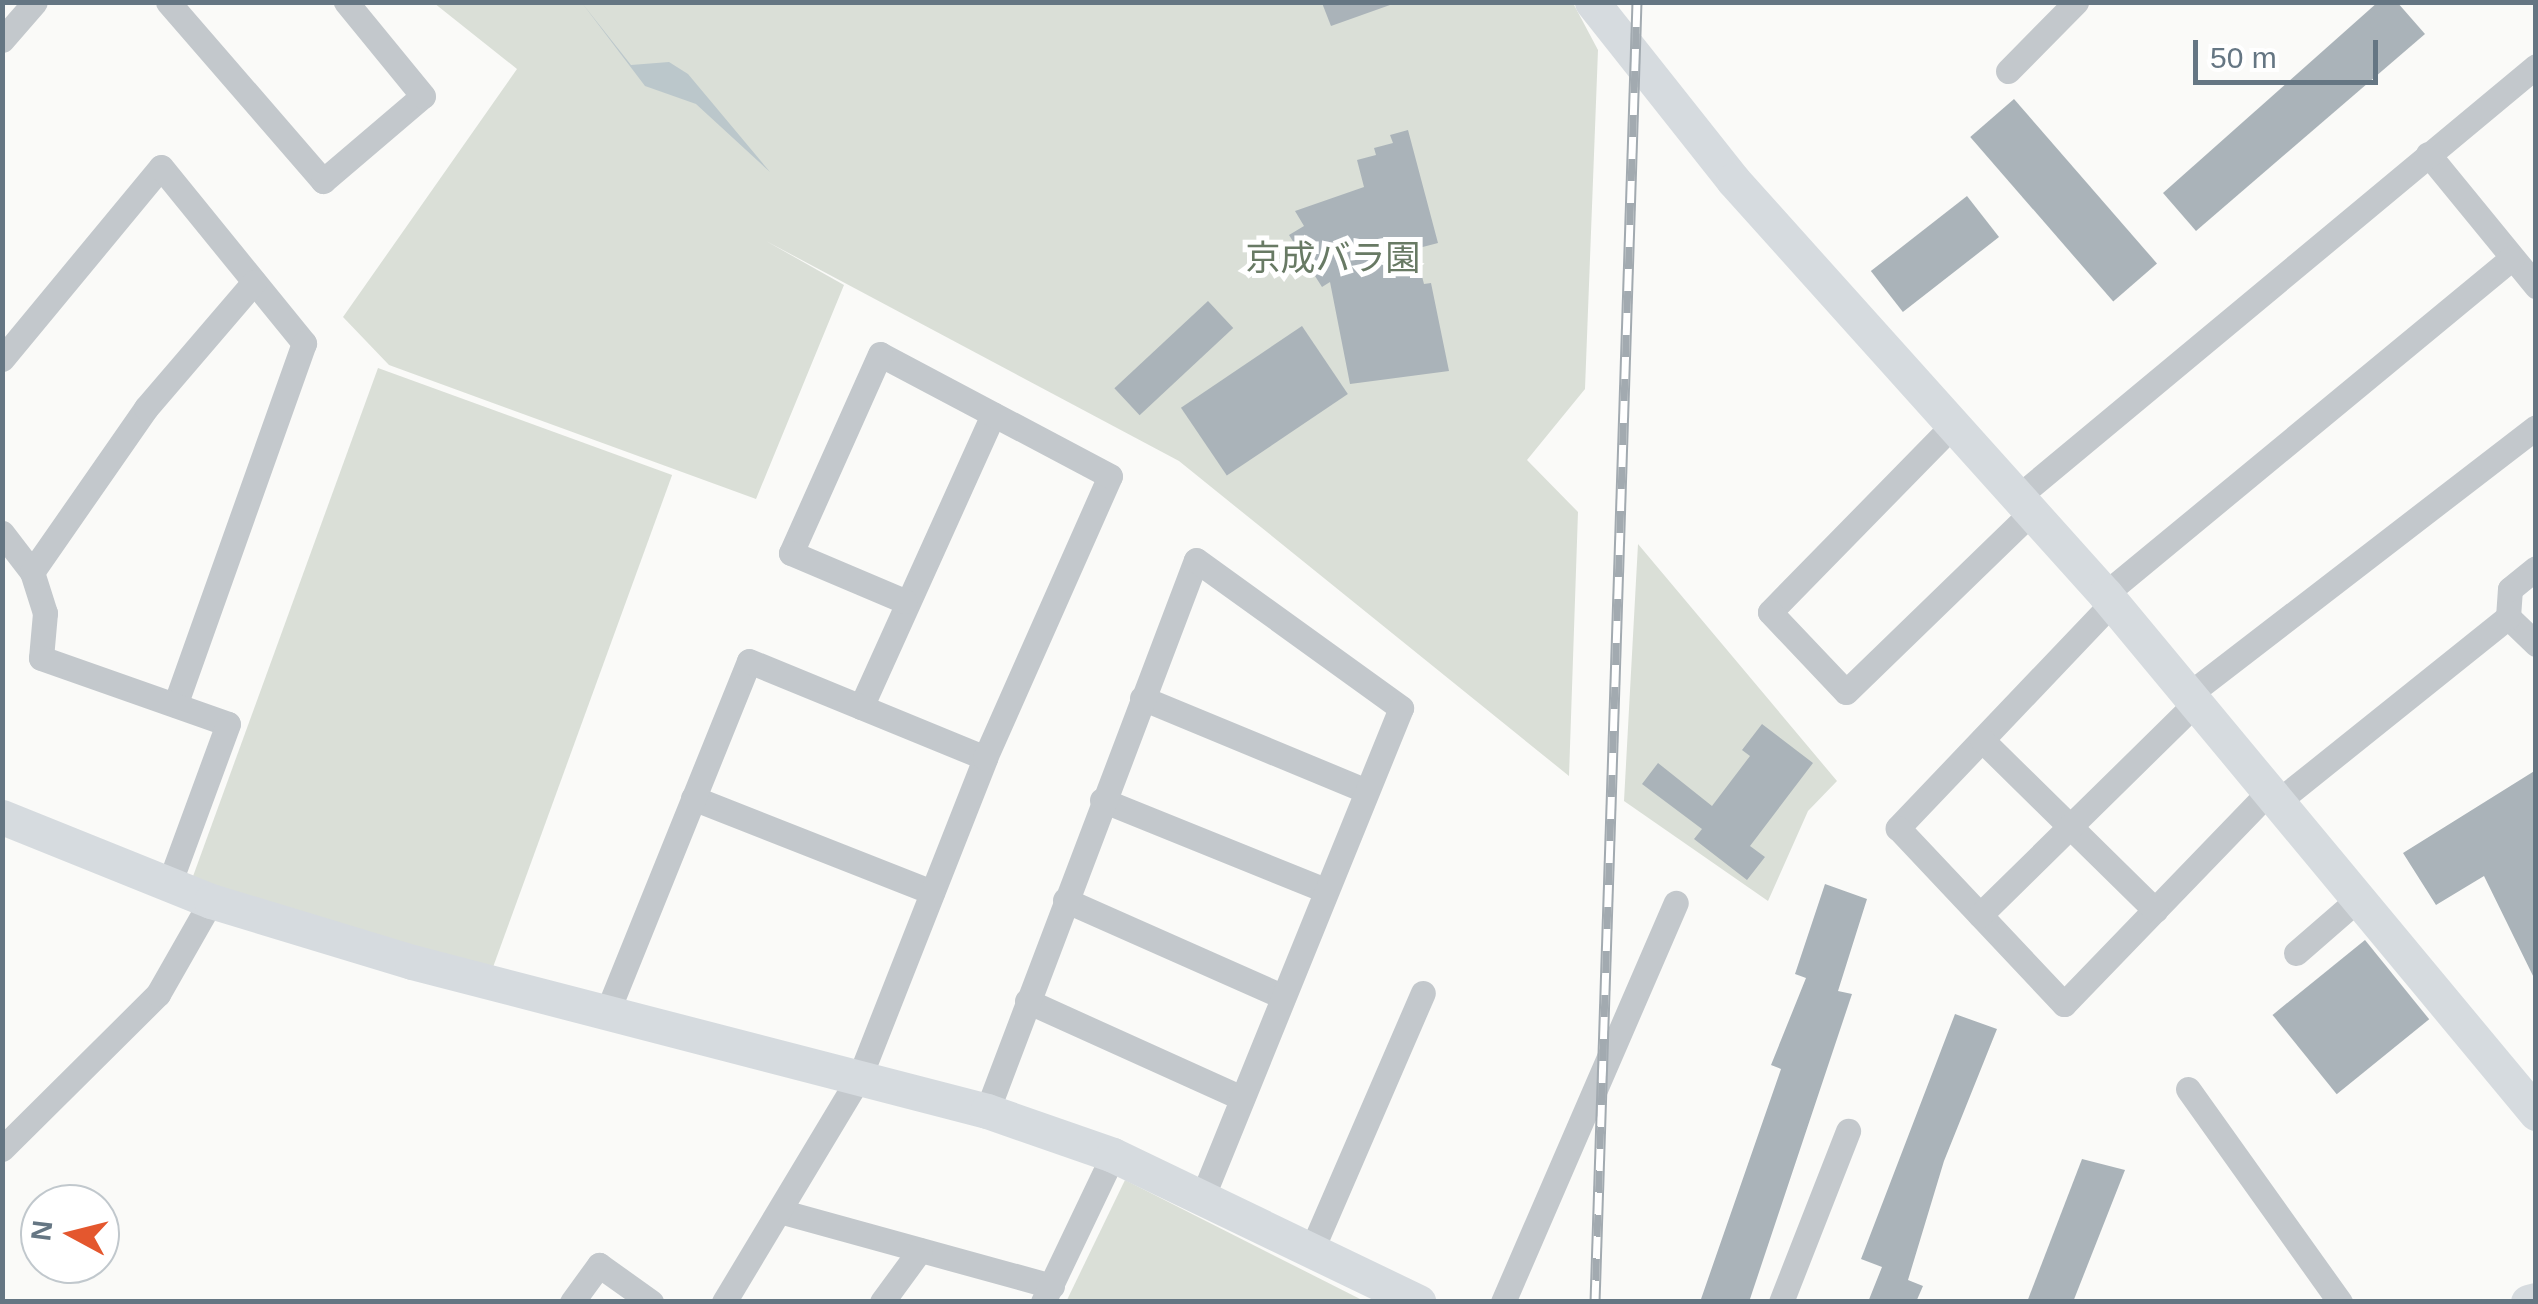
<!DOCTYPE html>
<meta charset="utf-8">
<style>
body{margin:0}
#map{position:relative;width:2538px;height:1304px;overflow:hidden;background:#fafaf8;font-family:Helvetica,"Noto Sans JP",sans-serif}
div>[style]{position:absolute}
.green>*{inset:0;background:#dadfd7;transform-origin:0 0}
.water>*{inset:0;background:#bbc7cb}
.building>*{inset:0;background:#aab3b9;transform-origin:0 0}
.street>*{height:25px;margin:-12.5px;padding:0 12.5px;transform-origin:12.5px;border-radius:12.5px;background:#c3c8cc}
.secondary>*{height:35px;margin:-17.5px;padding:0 17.5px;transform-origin:17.5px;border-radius:17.5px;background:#d6dbdf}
.rail>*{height:11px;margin-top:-5.5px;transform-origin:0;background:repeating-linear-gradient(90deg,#fff 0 22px,#a2aab0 0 44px);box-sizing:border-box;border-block:2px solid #a2aab0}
span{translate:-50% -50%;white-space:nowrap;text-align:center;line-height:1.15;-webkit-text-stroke:10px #fff;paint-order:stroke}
.park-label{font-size:35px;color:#687a64}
.frame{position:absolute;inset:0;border:5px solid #657683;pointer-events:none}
.north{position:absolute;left:20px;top:1184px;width:100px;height:100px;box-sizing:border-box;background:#fff;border:2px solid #c1c8cd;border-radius:50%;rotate:277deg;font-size:28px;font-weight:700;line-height:40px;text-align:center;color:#657683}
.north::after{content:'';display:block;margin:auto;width:35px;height:45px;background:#e4572e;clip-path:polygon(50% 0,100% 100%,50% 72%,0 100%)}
.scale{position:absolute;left:2193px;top:40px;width:185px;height:45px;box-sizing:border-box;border:5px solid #657683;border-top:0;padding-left:12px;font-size:30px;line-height:35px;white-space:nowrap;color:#657683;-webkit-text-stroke:8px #fff;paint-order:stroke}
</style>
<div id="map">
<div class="green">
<div style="clip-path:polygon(434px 3px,1573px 3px,1598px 50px,1585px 389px,1527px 460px,1578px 512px,1569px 776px,1179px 461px,766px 241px,844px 285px,756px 499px,389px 365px,343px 317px,517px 69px)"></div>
<div style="left:378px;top:368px;width:313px;height:543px;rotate:20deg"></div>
<div style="clip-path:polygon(1638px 544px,1837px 781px,1808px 811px,1768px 901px,1624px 801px)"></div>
<div style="clip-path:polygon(1125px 1180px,1364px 1301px,1066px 1302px)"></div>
</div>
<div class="water">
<div style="clip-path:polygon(582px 3px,631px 65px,669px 62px,688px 74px,770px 172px,696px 104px,645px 86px)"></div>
</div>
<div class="building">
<div style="clip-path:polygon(1341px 2px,1390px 2px,1390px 5px,1331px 26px,1322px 3px)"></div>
<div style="clip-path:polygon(2378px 2px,2397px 2px,2425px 34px,2196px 231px,2163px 193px)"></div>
<div style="left:2014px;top:99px;width:218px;height:58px;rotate:49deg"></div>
<div style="clip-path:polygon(1408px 130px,1438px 243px,1415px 249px,1424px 284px,1431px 283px,1449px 371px,1350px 384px,1330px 282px,1322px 287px,1289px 235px,1304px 226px,1295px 211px,1364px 187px,1357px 160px,1376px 155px,1374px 148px,1393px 143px,1390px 135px)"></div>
<div style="left:1967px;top:196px;width:52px;height:122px;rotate:52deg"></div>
<div style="left:1208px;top:301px;width:37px;height:128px;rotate:47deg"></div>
<div style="left:1302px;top:326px;width:82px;height:146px;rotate:56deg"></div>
<div style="clip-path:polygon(1762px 724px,1813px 763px,1750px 846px,1765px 857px,1747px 880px,1694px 839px,1702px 829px,1642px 784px,1658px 763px,1712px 806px,1750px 756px,1742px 750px)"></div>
<div style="clip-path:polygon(2536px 770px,2536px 982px,2484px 876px,2436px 905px,2403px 853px)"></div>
<div style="clip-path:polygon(1825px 884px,1867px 899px,1838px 991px,1852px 994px,1749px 1302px,1700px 1302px,1781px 1069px,1771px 1065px,1806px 978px,1795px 974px)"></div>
<div style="left:2365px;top:940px;width:102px;height:119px;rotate:51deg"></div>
<div style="clip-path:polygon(1955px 1014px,1997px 1029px,1944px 1161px,1908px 1280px,1923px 1286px,1916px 1302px,1868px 1302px,1882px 1267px,1861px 1259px)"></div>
<div style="clip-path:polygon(2082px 1159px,2125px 1170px,2073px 1302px,2027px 1302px)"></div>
</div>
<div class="street">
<div style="left:168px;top:2px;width:237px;rotate:49.1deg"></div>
<div style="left:323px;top:181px;width:131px;rotate:-40.4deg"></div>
<div style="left:423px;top:96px;width:122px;rotate:-129.3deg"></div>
<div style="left:2px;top:40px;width:50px;rotate:-49deg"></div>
<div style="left:2008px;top:71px;width:97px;rotate:-45.4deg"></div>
<div style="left:2428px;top:154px;width:171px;rotate:50.7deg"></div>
<div style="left:2px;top:359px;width:249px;rotate:-50.4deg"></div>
<div style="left:161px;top:167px;width:227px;rotate:50.9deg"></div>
<div style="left:304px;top:343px;width:384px;rotate:109.6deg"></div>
<div style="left:1954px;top:424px;width:263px;rotate:134.4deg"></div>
<div style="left:1770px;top:612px;width:110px;rotate:46.5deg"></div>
<div style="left:1846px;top:692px;width:260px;rotate:-44.1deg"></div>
<div style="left:2019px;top:496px;width:672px;rotate:-39.75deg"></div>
<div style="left:2px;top:533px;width:49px;rotate:52.4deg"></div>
<div style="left:32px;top:572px;width:43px;rotate:72.4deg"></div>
<div style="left:45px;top:613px;width:45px;rotate:95.1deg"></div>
<div style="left:41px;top:658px;width:198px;rotate:19.4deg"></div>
<div style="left:228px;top:724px;width:171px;rotate:110.2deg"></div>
<div style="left:32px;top:572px;width:200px;rotate:-55.2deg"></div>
<div style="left:146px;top:408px;width:166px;rotate:-49.4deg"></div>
<div style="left:2105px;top:594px;width:528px;rotate:-39.54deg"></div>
<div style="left:2112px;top:603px;width:311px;rotate:133.6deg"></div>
<div style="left:1898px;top:828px;width:242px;rotate:46.7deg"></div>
<div style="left:2064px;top:1004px;width:293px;rotate:-46deg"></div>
<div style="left:2508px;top:617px;width:39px;rotate:44deg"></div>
<div style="left:2188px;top:695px;width:439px;rotate:-37.6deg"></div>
<div style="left:1142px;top:698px;width:243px;rotate:22.5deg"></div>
<div style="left:861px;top:707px;width:321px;rotate:-65.7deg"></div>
<div style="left:1982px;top:740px;width:243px;rotate:44.5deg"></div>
<div style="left:693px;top:798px;width:257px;rotate:21.5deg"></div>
<div style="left:1102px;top:800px;width:240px;rotate:22deg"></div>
<div style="left:2276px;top:803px;width:297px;rotate:-38.7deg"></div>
<div style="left:2508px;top:617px;width:28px;rotate:-86deg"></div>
<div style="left:2510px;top:589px;width:33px;rotate:-39deg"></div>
<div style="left:1065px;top:900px;width:237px;rotate:23.9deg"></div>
<div style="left:1980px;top:915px;width:301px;rotate:-44.5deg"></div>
<div style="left:2296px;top:953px;width:81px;rotate:-41deg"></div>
<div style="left:1027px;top:1001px;width:236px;rotate:24.3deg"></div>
<div style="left:608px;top:1010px;width:376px;rotate:-68deg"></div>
<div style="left:749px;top:661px;width:255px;rotate:22.3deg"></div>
<div style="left:2188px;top:1089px;width:262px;rotate:54.5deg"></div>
<div style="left:987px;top:1111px;width:589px;rotate:-69.23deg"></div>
<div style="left:1196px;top:560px;width:253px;rotate:35.8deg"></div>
<div style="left:1401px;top:708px;width:529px;rotate:112.1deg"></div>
<div style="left:2px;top:1149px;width:220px;rotate:-44.8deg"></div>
<div style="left:158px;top:994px;width:107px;rotate:-60.3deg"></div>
<div style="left:783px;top:1212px;width:279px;rotate:15.4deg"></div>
<div style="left:1312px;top:1249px;width:279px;rotate:-66.6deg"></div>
<div style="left:572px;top:1302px;width:46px;rotate:-53.9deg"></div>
<div style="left:599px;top:1265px;width:64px;rotate:35.4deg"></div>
<div style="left:724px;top:1302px;width:264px;rotate:-59deg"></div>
<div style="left:860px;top:1076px;width:342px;rotate:-68.5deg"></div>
<div style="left:985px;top:758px;width:308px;rotate:-66.1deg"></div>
<div style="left:1110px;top:476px;width:260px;rotate:-152.1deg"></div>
<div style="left:880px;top:354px;width:218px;rotate:114.1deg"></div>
<div style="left:791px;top:553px;width:123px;rotate:23deg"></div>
<div style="left:882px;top:1302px;width:64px;rotate:-53.8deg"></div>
<div style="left:1043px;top:1302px;width:163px;rotate:-64.5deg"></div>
<div style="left:1503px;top:1302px;width:435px;rotate:-66.6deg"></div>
<div style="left:1781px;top:1302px;width:184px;rotate:-68.6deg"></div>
</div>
<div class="secondary">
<div style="left:1592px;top:2px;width:227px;rotate:51.6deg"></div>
<div style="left:1733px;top:180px;width:557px;rotate:48.06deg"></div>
<div style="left:2105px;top:594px;width:675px;rotate:50.29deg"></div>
<div style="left:2px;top:817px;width:225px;rotate:21.9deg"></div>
<div style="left:211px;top:901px;width:210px;rotate:16.9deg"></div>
<div style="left:412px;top:962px;width:594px;rotate:14.53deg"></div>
<div style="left:987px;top:1111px;width:133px;rotate:19.2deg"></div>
<div style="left:1113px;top:1155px;width:339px;rotate:25.7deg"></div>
<div style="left:2528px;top:1302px;width:8px;rotate:-14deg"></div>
</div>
<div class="rail">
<div style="left:1595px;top:1302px;width:1301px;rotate:-88.15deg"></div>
</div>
<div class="park-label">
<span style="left:1333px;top:258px">京成バラ園</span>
</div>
<div class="frame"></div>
<div class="north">N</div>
<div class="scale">50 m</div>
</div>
